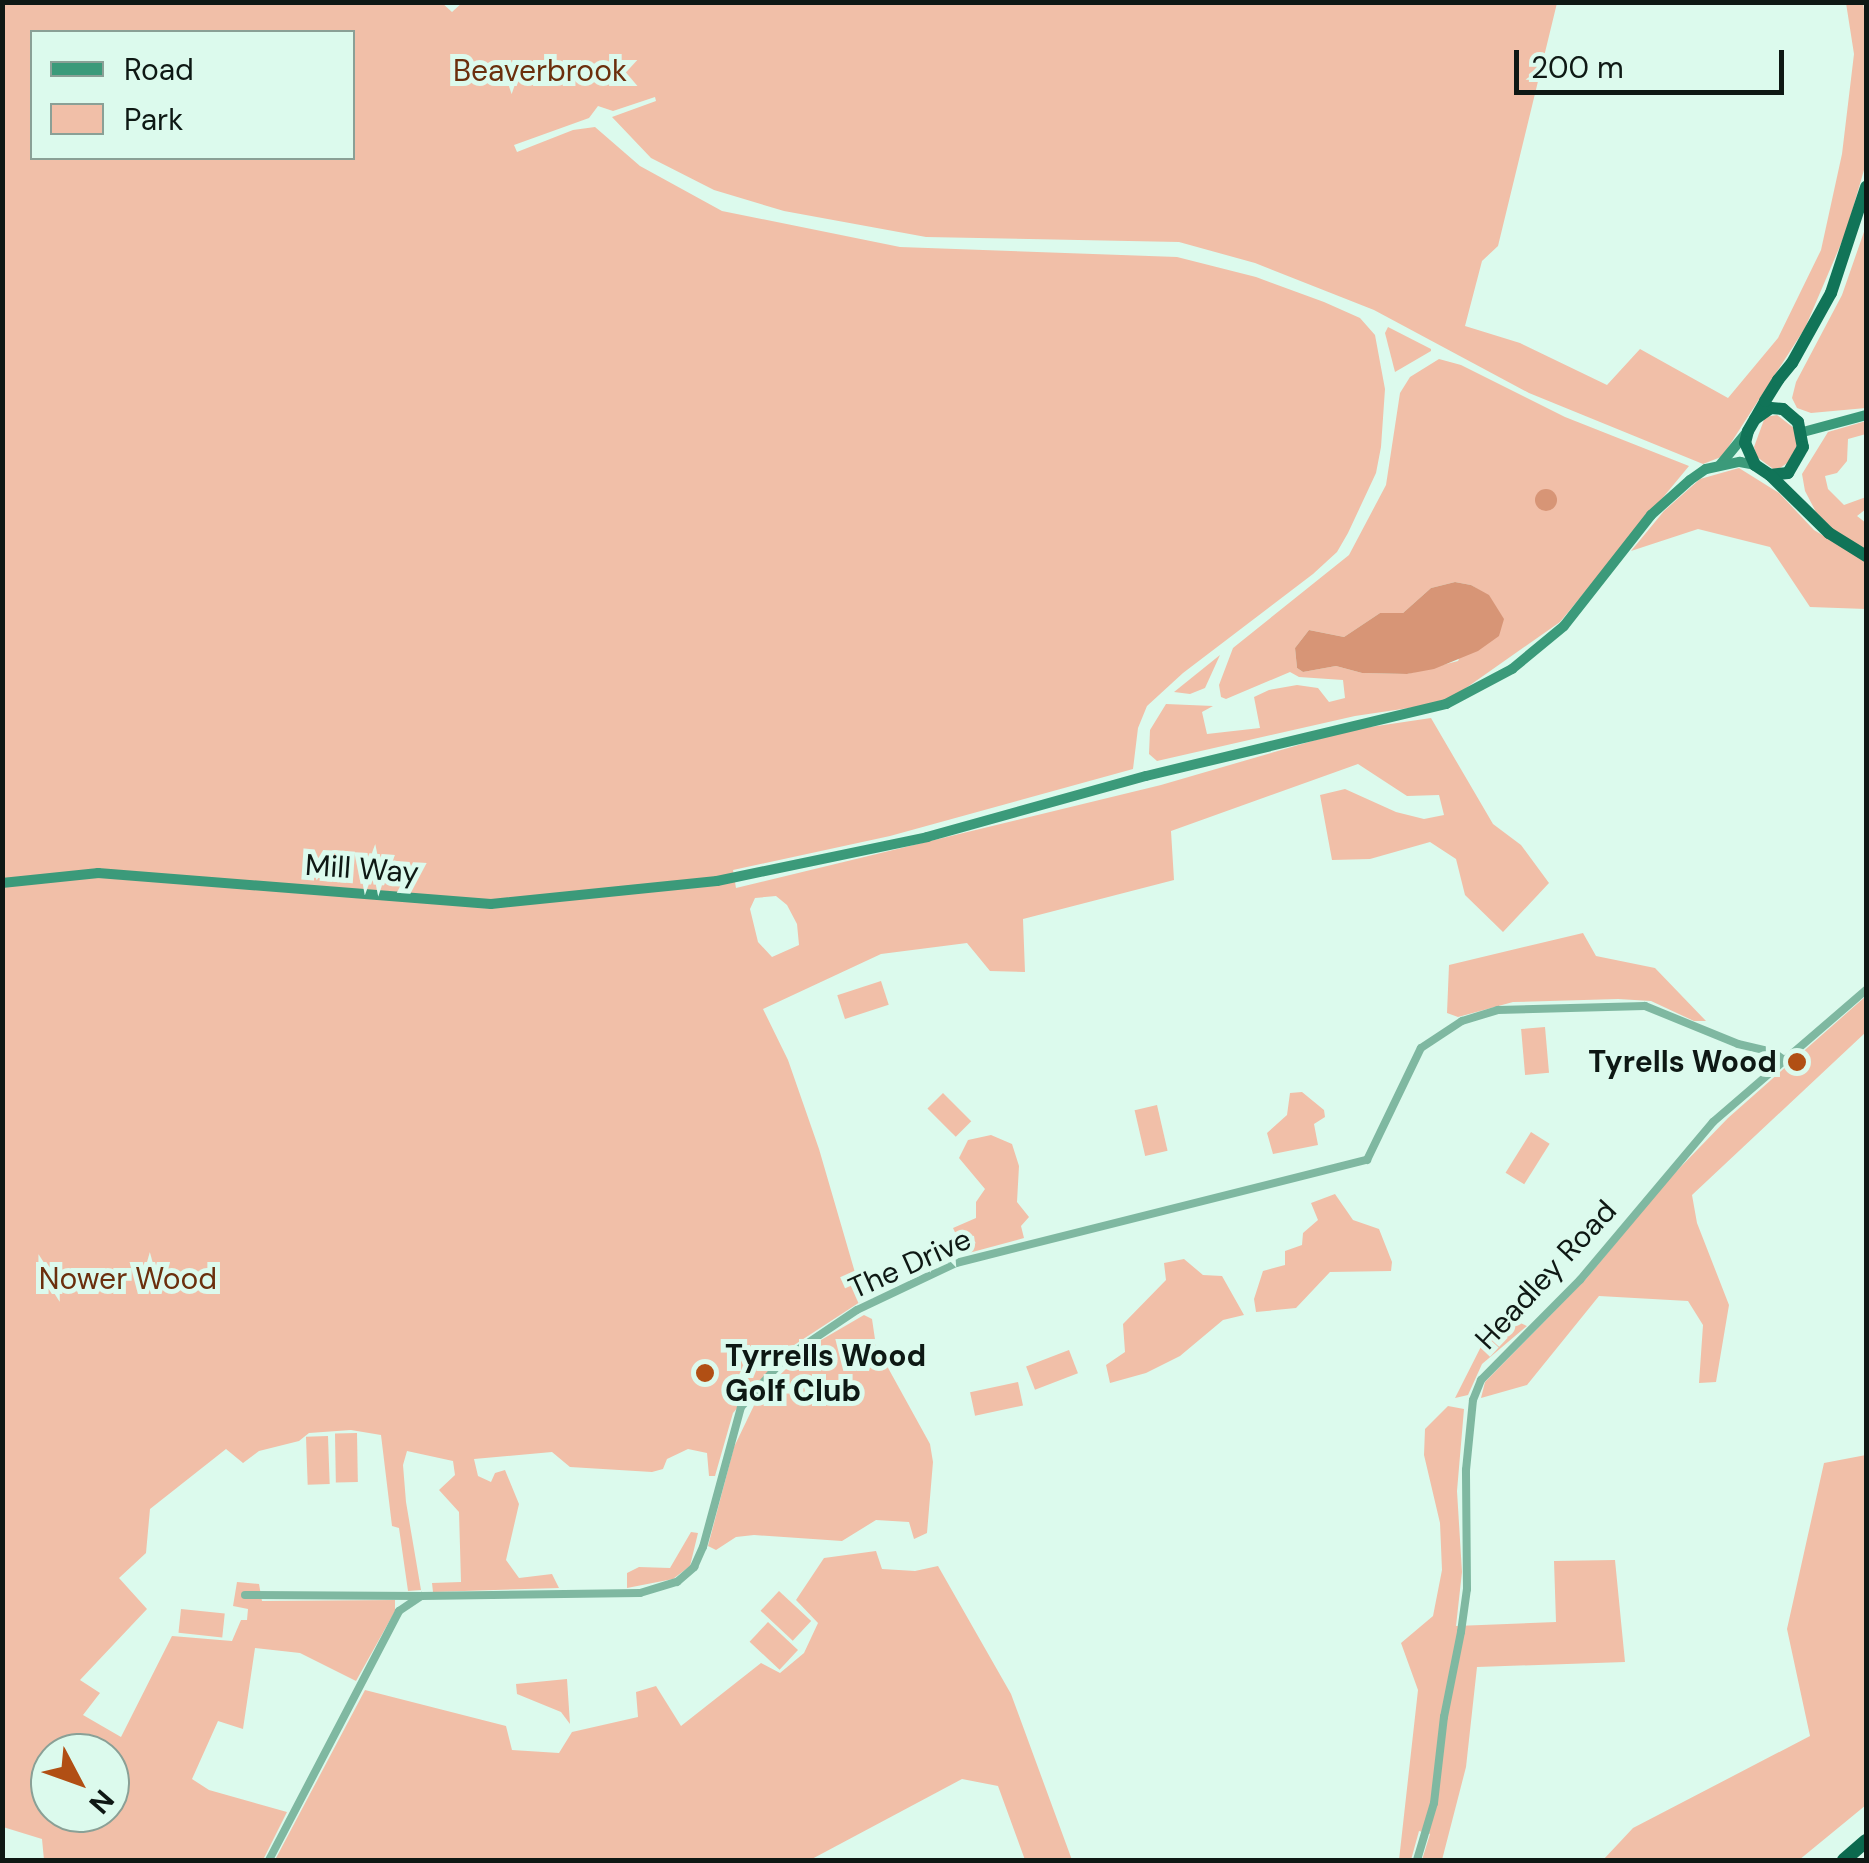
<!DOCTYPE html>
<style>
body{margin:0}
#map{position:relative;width:1869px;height:1863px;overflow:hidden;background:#dcfaed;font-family:"DM Sans",sans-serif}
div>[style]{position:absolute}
.green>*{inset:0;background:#f1bfa8;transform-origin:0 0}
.water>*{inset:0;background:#d79576}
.round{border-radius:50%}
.minor>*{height:8px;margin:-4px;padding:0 4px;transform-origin:4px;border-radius:4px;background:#7fb8a1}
.secondary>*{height:10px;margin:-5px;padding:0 5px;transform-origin:5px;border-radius:5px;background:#3b9a7a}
.trunk>*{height:12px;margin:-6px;padding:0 6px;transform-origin:6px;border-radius:6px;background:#117458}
.motorway>*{height:14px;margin:-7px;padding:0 7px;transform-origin:7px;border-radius:7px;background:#0b694e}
.dots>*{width:28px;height:28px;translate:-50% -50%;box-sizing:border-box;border:5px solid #dcfaed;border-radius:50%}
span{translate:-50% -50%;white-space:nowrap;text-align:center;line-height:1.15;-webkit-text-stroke:10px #dcfaed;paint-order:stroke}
.park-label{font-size:30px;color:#6b2f0d}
.street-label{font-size:30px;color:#0e1814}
.poi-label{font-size:30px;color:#0e1814;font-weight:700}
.right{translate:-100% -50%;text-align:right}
.left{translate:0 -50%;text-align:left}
.frame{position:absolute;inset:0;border:5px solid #0e1814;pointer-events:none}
.legend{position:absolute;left:30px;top:30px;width:325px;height:130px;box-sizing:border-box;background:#dcfaed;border:2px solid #8aa096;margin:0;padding:12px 18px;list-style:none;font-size:30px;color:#0e1814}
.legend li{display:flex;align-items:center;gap:20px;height:50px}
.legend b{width:50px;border:2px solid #8aa096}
.north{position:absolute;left:30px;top:1733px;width:100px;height:100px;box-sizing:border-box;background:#dcfaed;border:2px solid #8aa096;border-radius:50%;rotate:131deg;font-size:28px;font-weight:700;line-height:40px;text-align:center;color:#0e1814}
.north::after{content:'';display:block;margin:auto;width:35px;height:45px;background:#b14f14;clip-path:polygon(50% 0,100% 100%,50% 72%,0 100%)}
.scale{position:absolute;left:1514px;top:50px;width:270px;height:45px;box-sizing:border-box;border:5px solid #0e1814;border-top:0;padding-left:12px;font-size:30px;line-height:35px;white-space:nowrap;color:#0e1814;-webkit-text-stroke:8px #dcfaed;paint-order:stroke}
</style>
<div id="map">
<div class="green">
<div style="clip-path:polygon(evenodd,441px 2px,452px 12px,463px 2px,1557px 3px,1498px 246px,1482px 261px,1465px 326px,1520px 343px,1607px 385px,1640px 349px,1728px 398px,1778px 338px,1821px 250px,1842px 154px,1854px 54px,1846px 3px,1863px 3px,1866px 22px,1864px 170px,1846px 232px,1805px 328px,1727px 449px,1721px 457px,1703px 464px,1529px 393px,1374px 310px,1255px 263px,1179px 242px,926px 237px,784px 211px,714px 190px,651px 158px,612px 117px,656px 101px,655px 97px,613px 111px,598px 106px,589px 118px,514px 145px,517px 152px,573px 130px,595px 127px,640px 166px,722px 211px,900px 247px,1177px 257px,1256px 277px,1324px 302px,1360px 318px,1375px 335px,1385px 389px,1381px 447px,1376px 473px,1348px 533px,1337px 552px,1313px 574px,1183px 673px,1147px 706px,1138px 728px,1133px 769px,890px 836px,733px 870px,736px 888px,1161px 785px,1350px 730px,1431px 718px,1493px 824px,1521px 845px,1549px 883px,1503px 932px,1465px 895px,1456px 859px,1430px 842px,1370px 859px,1332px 860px,1320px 795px,1345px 789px,1396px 812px,1424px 819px,1444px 815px,1439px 795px,1407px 796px,1358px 764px,1171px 831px,1174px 880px,1023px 919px,1025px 972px,990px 971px,967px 943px,881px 954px,763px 1009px,788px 1060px,819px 1149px,863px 1300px,788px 1349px,733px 1413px,715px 1476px,709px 1476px,707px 1453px,688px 1449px,667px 1459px,663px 1469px,652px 1472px,570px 1467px,552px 1452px,474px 1459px,478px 1476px,491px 1482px,495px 1473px,505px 1470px,519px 1504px,506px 1560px,519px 1578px,552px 1574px,559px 1588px,433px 1592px,432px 1583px,461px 1582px,459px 1512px,439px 1490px,455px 1475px,453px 1461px,407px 1451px,403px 1465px,406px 1502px,421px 1590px,408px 1591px,399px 1528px,392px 1526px,381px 1435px,351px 1430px,309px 1433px,299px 1441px,259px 1451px,243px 1463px,226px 1449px,150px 1509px,146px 1553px,119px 1578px,147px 1609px,80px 1680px,100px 1693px,83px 1715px,121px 1737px,172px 1636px,232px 1641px,241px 1620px,247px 1620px,248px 1609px,233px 1606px,237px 1582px,259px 1584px,262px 1601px,395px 1600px,395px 1611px,356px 1681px,300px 1653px,255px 1648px,243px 1729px,218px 1721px,192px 1779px,209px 1790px,287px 1812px,263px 1860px,44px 1860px,42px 1839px,3px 1827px,2px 3px,441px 2px,32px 32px,352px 32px,352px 158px,32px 158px,32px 32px,441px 2px,776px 896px,787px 905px,797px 924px,799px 945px,772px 957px,758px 942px,750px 909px,755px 898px,776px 896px,441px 2px,50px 1753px,110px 1753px,110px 1813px,50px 1813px,50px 1753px)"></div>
<div style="clip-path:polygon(1866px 226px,1866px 408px,1811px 413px,1797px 408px,1792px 398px,1796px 382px,1842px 295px)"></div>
<div style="clip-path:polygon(1388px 327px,1431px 349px,1431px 351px,1395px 372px,1385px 333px)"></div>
<div style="clip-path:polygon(evenodd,1439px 359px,1461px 365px,1565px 417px,1689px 466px,1560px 622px,1456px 695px,1429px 705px,1355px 716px,1157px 761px,1149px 754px,1150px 730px,1166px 704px,1213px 706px,1202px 712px,1207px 734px,1260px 728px,1254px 697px,1269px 690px,1297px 685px,1318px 688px,1329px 702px,1345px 698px,1343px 680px,1299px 677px,1290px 672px,1226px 699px,1221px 697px,1219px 685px,1233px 648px,1349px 555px,1386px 485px,1400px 393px,1410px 377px,1439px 359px,1455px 582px,1471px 585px,1489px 596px,1458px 661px,1407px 674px,1362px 673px,1336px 666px,1303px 672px,1297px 668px,1295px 648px,1309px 630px,1344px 637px,1380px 613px,1403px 613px,1431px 588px,1455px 582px)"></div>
<div style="clip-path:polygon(1777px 415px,1794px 428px,1797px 445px,1790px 461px,1776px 471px,1757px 457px,1754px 447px,1765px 417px)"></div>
<div style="clip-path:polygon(1866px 421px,1866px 434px,1848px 439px,1847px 461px,1837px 473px,1825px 476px,1828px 489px,1844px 505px,1866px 497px,1866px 509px,1857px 516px,1866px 523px,1866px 550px,1836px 532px,1816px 512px,1805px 491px,1802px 474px,1828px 432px)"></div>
<div style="clip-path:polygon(1739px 468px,1779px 493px,1814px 530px,1866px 562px,1866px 609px,1810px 607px,1770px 547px,1698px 529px,1631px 551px,1664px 511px,1700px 479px)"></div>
<div style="clip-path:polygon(1220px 655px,1205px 688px,1190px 694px,1174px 692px)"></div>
<div style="clip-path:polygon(1583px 933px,1596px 956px,1655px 968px,1706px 1021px,1694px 1021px,1651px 1001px,1618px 999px,1513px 1002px,1458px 1017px,1447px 1013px,1449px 965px)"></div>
<div style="left:881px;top:981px;width:25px;height:46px;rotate:72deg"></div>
<div style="clip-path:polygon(1866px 996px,1866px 1032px,1692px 1195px,1697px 1223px,1729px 1305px,1716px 1382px,1699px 1383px,1703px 1325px,1688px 1301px,1599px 1296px,1527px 1385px,1481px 1398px,1485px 1382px,1586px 1279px,1669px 1179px,1728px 1118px)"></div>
<div style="left:1545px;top:1027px;width:46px;height:24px;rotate:85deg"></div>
<div style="clip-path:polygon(1302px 1092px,1324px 1110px,1325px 1117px,1314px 1124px,1318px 1145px,1273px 1154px,1267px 1133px,1287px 1115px,1290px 1093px)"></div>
<div style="left:943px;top:1093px;width:40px;height:22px;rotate:45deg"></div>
<div style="left:1157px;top:1105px;width:47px;height:23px;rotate:77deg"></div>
<div style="left:1531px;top:1132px;width:22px;height:48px;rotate:32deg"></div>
<div style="clip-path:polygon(991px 1135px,1012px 1144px,1019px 1166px,1017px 1202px,1029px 1217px,1021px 1226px,1024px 1238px,965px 1254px,953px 1228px,976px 1218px,976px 1202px,985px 1189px,959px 1158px,968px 1140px)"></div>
<div style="clip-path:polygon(1335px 1194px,1353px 1220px,1379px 1229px,1392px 1262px,1391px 1271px,1330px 1272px,1296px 1308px,1256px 1312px,1254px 1299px,1263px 1271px,1285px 1265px,1285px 1251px,1302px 1245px,1303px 1233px,1318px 1220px,1311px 1203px)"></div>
<div style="clip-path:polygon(1184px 1259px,1203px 1275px,1222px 1276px,1244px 1315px,1223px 1320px,1180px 1356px,1146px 1373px,1110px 1383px,1106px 1365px,1125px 1352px,1123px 1324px,1166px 1280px,1164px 1263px)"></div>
<div style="clip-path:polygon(1498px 1313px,1527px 1326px,1482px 1364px,1468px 1395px,1455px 1398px)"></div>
<div style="clip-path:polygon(864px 1315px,872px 1319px,876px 1346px,930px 1444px,933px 1462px,927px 1533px,914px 1539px,909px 1522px,876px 1520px,842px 1541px,754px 1535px,736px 1537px,716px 1550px,708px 1546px,734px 1447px,759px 1395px,809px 1347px)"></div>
<div style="left:1069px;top:1350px;width:25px;height:46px;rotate:69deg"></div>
<div style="left:1018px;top:1382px;width:24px;height:49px;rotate:78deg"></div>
<div style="clip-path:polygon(1448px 1406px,1464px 1409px,1457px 1491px,1462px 1572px,1456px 1626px,1556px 1622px,1554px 1561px,1615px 1560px,1625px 1662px,1477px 1667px,1466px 1767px,1442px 1860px,1422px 1860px,1430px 1834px,1419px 1831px,1411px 1860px,1399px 1860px,1418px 1690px,1401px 1643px,1433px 1616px,1442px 1570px,1440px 1523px,1424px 1455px,1425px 1429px)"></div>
<div style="left:357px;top:1433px;width:49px;height:22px;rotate:89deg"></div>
<div style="left:328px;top:1436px;width:48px;height:22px;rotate:88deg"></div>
<div style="clip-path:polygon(1866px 1455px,1866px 1805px,1799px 1860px,1603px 1860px,1633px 1828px,1810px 1736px,1787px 1629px,1824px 1463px)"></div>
<div style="clip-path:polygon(691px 1532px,698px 1533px,690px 1566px,673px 1579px,627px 1588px,627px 1573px,639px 1567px,670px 1568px)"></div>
<div style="clip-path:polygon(876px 1551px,882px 1569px,915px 1571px,938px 1566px,1011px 1694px,1072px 1860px,1025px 1860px,998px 1786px,962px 1779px,810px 1860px,275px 1860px,365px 1690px,506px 1726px,512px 1750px,559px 1753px,572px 1732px,638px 1717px,636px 1692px,656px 1686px,681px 1726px,761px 1663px,780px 1673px,804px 1653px,818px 1623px,796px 1600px,824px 1558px)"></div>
<div style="left:779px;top:1591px;width:44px;height:27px;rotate:43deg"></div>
<div style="left:181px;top:1609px;width:44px;height:24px;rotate:6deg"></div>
<div style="left:768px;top:1622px;width:41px;height:27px;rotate:43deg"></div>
<div style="clip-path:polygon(567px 1679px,570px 1724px,561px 1712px,517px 1694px,516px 1684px)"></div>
</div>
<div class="water">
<div class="round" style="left:1535px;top:489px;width:22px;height:22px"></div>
<div style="clip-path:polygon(1455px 582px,1471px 585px,1489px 595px,1504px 619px,1499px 636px,1478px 651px,1434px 669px,1407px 674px,1362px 673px,1336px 666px,1303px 672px,1297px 668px,1295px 648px,1309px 630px,1344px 637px,1380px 613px,1403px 613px,1431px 588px)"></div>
</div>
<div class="minor">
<div style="left:245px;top:1595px;width:176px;rotate:0.3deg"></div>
<div style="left:269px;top:1860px;width:281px;rotate:-62.4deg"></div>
<div style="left:399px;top:1611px;width:27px;rotate:-34deg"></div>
<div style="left:421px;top:1596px;width:219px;rotate:-0.8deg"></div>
<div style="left:640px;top:1593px;width:39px;rotate:-17deg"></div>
<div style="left:677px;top:1582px;width:23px;rotate:-41deg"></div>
<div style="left:694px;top:1567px;width:22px;rotate:-66deg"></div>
<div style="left:703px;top:1547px;width:145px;rotate:-74.8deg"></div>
<div style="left:741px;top:1407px;width:64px;rotate:-48.1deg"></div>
<div style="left:784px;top:1359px;width:88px;rotate:-33.9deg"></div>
<div style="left:857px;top:1310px;width:110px;rotate:-25.4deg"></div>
<div style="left:956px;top:1263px;width:424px;rotate:-14.1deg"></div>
<div style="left:1367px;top:1160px;width:124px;rotate:-64.3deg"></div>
<div style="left:1421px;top:1048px;width:49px;rotate:-33.4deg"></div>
<div style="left:1462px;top:1021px;width:38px;rotate:-17deg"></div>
<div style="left:1498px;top:1010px;width:147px;rotate:-1.6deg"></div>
<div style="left:1645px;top:1006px;width:100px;rotate:22.2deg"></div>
<div style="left:1738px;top:1044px;width:36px;rotate:13deg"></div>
<div style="left:1773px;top:1052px;width:14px;rotate:36deg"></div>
<div style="left:1417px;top:1860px;width:59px;rotate:-73.4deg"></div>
<div style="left:1434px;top:1803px;width:87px;rotate:-83.4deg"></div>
<div style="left:1444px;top:1717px;width:87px;rotate:-78.7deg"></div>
<div style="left:1461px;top:1632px;width:43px;rotate:-82.1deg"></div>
<div style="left:1467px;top:1589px;width:119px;rotate:-90.5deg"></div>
<div style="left:1466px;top:1470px;width:70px;rotate:-84.3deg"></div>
<div style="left:1473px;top:1400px;width:22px;rotate:-68deg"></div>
<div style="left:1481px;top:1380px;width:141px;rotate:-45.3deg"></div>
<div style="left:1580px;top:1280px;width:207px;rotate:-49.9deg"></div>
<div style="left:1713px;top:1122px;width:202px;rotate:-40.8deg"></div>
</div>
<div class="secondary">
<div style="left:1803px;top:432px;width:65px;rotate:-15.1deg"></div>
<div style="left:1720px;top:465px;width:43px;rotate:-50.7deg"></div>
<div style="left:2px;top:883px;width:97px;rotate:-5.9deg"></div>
<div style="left:98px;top:873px;width:394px;rotate:4.5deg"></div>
<div style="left:491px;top:904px;width:227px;rotate:-5.8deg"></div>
<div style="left:717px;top:881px;width:215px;rotate:-11.8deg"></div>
<div style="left:927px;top:837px;width:227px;rotate:-15.6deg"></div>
<div style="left:1146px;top:776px;width:309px;rotate:-13.5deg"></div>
<div style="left:1446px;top:704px;width:75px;rotate:-27.9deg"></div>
<div style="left:1512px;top:669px;width:67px;rotate:-39.6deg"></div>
<div style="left:1564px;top:626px;width:141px;rotate:-51.9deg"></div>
<div style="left:1651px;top:515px;width:52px;rotate:-41.9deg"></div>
<div style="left:1690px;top:480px;width:19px;rotate:-35deg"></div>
<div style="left:1706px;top:469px;width:35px;rotate:-12deg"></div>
<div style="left:1740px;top:462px;width:15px;rotate:11deg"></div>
</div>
<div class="trunk">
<div style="left:1755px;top:419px;width:19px;rotate:-35deg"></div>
<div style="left:1771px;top:408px;width:12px;rotate:5deg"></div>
<div style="left:1783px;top:409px;width:20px;rotate:41deg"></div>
<div style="left:1798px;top:422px;width:25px;rotate:79deg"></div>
<div style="left:1803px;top:447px;width:30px;rotate:120deg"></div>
<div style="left:1788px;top:473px;width:18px;rotate:174deg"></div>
<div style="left:1770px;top:475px;width:18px;rotate:-146deg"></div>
<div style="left:1755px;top:465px;width:24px;rotate:-114deg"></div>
<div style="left:1745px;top:443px;width:12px;rotate:-76deg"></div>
<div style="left:1748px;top:431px;width:34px;rotate:-60deg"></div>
<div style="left:1765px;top:401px;width:25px;rotate:-58deg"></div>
<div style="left:1778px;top:380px;width:22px;rotate:-51deg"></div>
<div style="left:1792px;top:363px;width:80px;rotate:-60.9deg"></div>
<div style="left:1831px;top:293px;width:112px;rotate:-71.7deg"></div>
<div style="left:1770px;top:475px;width:83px;rotate:44.5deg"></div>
<div style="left:1829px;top:533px;width:44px;rotate:31.9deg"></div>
</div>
<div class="motorway">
<div style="left:1844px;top:1860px;width:29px;rotate:-41deg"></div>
</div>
<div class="dots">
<div style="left:1797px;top:1062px;background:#b14f14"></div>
<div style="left:705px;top:1373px;background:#b14f14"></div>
</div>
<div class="park-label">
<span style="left:540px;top:71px">Beaverbrook</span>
<span style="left:128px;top:1279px">Nower Wood</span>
</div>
<div class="street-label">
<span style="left:362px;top:869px;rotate:4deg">Mill Way</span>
<span style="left:910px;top:1264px;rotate:-24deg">The Drive</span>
<span style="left:1546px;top:1275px;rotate:-47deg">Headley Road</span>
</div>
<div class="poi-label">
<span class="right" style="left:1777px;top:1062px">Tyrells Wood</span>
<span class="left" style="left:725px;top:1373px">Tyrrells Wood<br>Golf Club</span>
</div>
<div class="frame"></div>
<ul class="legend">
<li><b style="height:12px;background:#3b9a7a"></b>Road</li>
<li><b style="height:28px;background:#f1bfa8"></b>Park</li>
</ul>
<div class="north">N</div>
<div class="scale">200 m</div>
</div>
